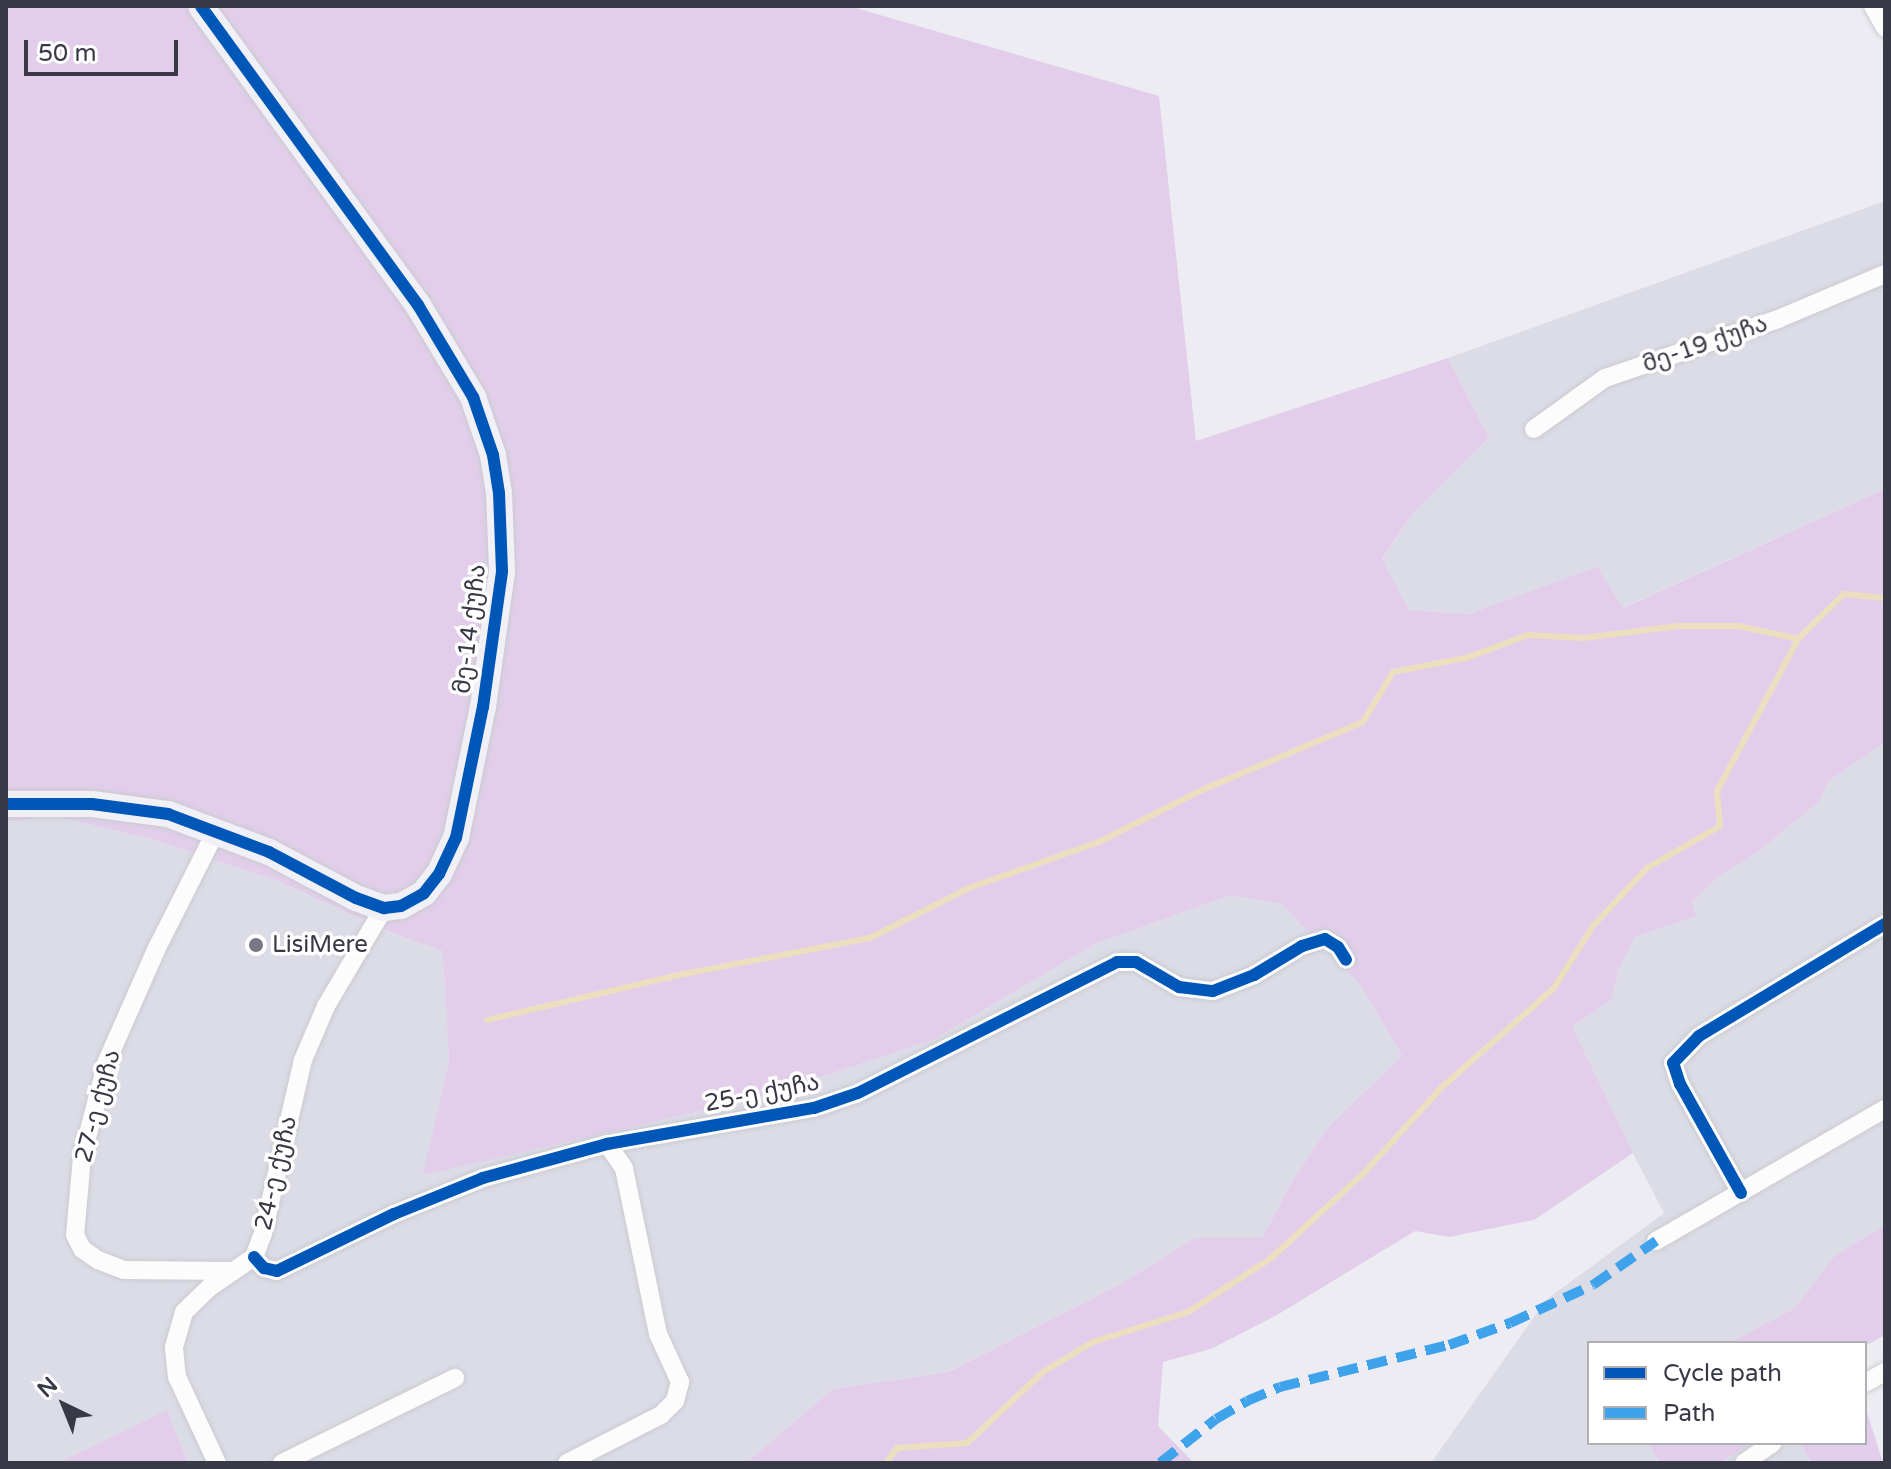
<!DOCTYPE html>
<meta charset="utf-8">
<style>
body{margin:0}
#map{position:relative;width:1891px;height:1469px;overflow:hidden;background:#ececf2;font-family:"Varela Round","Noto Sans Georgian",sans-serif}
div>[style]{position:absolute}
.residential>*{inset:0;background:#dcdce7}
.green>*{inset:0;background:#e2ceeb}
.stream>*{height:6px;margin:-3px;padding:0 3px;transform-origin:3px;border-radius:3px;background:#ecdfc0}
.roads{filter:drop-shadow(0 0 2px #cacad0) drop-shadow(0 0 2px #cacad0)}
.street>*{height:18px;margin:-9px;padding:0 9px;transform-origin:9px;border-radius:9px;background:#fcfcfd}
.secondary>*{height:26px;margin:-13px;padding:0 13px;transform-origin:13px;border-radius:13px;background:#f0f0f6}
.quiet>*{height:10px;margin-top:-5px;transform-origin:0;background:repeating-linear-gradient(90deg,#3fa3ec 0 20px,transparent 0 30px)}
.cycleway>*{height:12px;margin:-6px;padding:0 6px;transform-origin:6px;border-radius:6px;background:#0057b8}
.dots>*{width:22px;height:22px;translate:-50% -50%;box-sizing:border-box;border:4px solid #fff;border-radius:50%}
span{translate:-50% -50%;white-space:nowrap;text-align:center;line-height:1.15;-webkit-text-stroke:7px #fff;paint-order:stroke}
.street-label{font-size:24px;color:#383947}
.poi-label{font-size:24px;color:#383947}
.left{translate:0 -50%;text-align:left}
.frame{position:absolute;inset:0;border:8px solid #383947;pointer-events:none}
.legend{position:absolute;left:1587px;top:1341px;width:280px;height:104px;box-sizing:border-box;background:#fff;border:2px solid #afb0b5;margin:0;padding:10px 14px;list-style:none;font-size:24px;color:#383947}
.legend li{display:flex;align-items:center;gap:16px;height:40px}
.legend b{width:40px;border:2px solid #afb0b5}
.north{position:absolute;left:24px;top:1365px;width:80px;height:80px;-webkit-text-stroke:6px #fff;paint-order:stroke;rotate:317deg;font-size:22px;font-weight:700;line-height:32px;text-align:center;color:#383947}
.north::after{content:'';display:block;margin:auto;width:28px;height:36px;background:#383947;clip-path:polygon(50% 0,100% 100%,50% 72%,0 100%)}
.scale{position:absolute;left:24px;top:40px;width:154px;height:36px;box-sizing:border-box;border:4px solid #383947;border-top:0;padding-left:10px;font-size:24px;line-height:28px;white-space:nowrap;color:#383947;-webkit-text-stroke:6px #fff;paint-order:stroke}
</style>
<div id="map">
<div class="residential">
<div style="clip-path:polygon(1885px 201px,1885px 489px,1622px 608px,1597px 568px,1467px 614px,1409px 610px,1382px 560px,1413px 513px,1489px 438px,1448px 358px)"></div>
<div style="clip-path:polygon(1880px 742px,1885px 742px,1885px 1225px,1834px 1256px,1795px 1308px,1729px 1343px,1589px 1343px,1589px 1443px,1648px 1443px,1660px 1463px,1431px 1463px,1546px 1300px,1664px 1213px,1596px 1083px,1572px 1027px,1612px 999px,1618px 971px,1635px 937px,1695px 916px,1692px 901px,1717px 878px,1758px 852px,1820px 801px,1828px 781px)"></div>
<div style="clip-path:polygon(53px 816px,151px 839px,278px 881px,390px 933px,444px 951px,449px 1061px,424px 1174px,753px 1099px,933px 1040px,1095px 944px,1231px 895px,1281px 904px,1361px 986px,1402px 1056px,1328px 1127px,1293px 1180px,1262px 1238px,1195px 1238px,1122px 1283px,947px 1372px,833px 1389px,746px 1463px,188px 1463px,167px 1411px,58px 1463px,6px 1463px,6px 822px)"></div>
<div style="clip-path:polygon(1753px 1443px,1800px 1443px,1812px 1463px,1719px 1463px)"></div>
</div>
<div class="green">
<div style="clip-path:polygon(6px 6px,849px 6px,1159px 96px,1196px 441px,1448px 358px,1489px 438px,1413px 513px,1382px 559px,1409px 610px,1468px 614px,1597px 567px,1623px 608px,1885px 489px,1885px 742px,1828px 781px,1820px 801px,1758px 852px,1717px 878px,1692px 901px,1696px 916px,1635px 937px,1618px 971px,1612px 999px,1572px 1027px,1633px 1153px,1534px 1220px,1449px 1237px,1415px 1231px,1277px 1315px,1211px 1349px,1163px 1362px,1158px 1426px,1194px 1463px,746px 1463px,833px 1389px,948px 1372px,1122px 1283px,1195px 1238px,1262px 1238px,1293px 1180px,1328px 1127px,1402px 1056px,1361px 986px,1281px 904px,1231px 895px,1095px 944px,933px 1040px,753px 1099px,423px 1175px,449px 1061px,443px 951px,391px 933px,278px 881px,151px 839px,53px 816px,6px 822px)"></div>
<div style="clip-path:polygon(1885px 1225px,1885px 1335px,1865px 1346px,1729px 1343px,1795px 1308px,1834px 1256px)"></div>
<div style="clip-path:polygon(1865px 1406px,1883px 1463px,1812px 1463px,1800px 1443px,1865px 1443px)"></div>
<div style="clip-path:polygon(167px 1410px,188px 1463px,58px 1463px)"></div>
<div style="clip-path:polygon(1648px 1443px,1753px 1443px,1719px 1463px,1660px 1463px)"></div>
</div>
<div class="stream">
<div style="left:487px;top:1020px;width:197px;rotate:-13.2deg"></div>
<div style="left:679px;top:975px;width:195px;rotate:-11deg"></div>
<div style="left:870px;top:938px;width:111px;rotate:-26.8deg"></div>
<div style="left:969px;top:888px;width:138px;rotate:-19.5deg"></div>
<div style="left:1099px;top:842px;width:115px;rotate:-26.8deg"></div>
<div style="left:1202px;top:790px;width:175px;rotate:-22.9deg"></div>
<div style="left:1363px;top:722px;width:58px;rotate:-59deg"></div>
<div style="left:1393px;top:672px;width:74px;rotate:-10.9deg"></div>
<div style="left:1466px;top:658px;width:66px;rotate:-20.4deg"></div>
<div style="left:1528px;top:635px;width:55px;rotate:3.1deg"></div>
<div style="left:1583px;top:638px;width:96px;rotate:-7.2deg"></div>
<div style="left:1678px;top:626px;width:60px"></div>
<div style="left:1738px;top:626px;width:61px;rotate:12.2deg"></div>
<div style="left:886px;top:1463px;width:19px;rotate:-54deg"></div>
<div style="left:897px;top:1448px;width:70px;rotate:-4.1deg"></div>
<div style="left:967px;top:1443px;width:104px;rotate:-43.1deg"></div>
<div style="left:1043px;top:1372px;width:58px;rotate:-31deg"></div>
<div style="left:1093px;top:1342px;width:100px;rotate:-17.5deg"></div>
<div style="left:1188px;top:1312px;width:98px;rotate:-32.9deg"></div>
<div style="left:1270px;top:1259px;width:127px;rotate:-42.5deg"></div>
<div style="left:1364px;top:1173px;width:115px;rotate:-47.8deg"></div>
<div style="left:1441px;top:1088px;width:151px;rotate:-41.5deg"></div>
<div style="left:1554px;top:988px;width:73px;rotate:-57.8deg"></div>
<div style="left:1593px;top:926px;width:79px;rotate:-47deg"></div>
<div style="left:1647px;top:868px;width:84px;rotate:-29.9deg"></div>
<div style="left:1720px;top:826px;width:35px;rotate:-95deg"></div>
<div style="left:1717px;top:791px;width:172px;rotate:-61.9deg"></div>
<div style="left:1798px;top:639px;width:64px;rotate:-44.4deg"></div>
<div style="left:1844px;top:594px;width:41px;rotate:5.6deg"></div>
</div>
<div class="roads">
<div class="street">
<div style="left:1873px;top:6px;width:25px;rotate:61deg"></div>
<div style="left:1534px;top:429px;width:87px;rotate:-35.7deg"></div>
<div style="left:1605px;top:378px;width:183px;rotate:-18.8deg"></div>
<div style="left:1778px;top:319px;width:116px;rotate:-22.8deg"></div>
<div style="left:216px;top:831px;width:133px;rotate:116.8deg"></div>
<div style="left:156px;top:950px;width:121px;rotate:113.8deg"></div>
<div style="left:107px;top:1061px;width:99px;rotate:104.6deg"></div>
<div style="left:82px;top:1157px;width:78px;rotate:95.1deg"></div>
<div style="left:75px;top:1235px;width:16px;rotate:63deg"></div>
<div style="left:82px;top:1249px;width:19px;rotate:35deg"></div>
<div style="left:98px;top:1260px;width:28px;rotate:21deg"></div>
<div style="left:124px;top:1270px;width:106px;rotate:0.5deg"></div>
<div style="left:1741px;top:1193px;width:125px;rotate:-119.2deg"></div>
<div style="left:1680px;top:1084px;width:22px;rotate:-108deg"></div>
<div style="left:1673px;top:1063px;width:37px;rotate:-46deg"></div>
<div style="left:1699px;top:1036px;width:217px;rotate:-31.1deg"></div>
<div style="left:1656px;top:1241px;width:264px;rotate:-30deg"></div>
<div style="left:254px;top:1257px;width:15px;rotate:48deg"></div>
<div style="left:264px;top:1268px;width:13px;rotate:13deg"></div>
<div style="left:277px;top:1271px;width:130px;rotate:-26deg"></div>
<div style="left:394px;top:1214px;width:96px;rotate:-22deg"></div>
<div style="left:483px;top:1178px;width:129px;rotate:-15.3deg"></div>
<div style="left:607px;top:1144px;width:210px;rotate:-9.9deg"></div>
<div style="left:814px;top:1108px;width:46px;rotate:-18.8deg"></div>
<div style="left:858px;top:1093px;width:290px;rotate:-26.8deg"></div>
<div style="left:1117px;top:962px;width:19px"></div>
<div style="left:1136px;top:962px;width:50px;rotate:30.2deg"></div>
<div style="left:1179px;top:987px;width:34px;rotate:7deg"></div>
<div style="left:1213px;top:991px;width:44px;rotate:-21.3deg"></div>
<div style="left:1254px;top:975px;width:56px;rotate:-31.1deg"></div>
<div style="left:1302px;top:946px;width:24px;rotate:-17deg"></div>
<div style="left:1325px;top:939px;width:15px;rotate:32deg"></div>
<div style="left:1338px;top:947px;width:15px;rotate:58deg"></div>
<div style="left:1865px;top:1383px;width:23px;rotate:-29deg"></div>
<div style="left:217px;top:1463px;width:95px;rotate:-114.9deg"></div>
<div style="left:177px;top:1377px;width:30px;rotate:-96deg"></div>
<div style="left:174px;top:1347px;width:36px;rotate:-74deg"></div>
<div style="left:184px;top:1312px;width:36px;rotate:-44deg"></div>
<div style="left:210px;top:1287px;width:53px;rotate:-34.3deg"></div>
<div style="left:254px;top:1257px;width:26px;rotate:-69deg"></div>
<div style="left:263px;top:1233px;width:178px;rotate:-77deg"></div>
<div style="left:303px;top:1060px;width:59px;rotate:-66.9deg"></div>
<div style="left:326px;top:1006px;width:114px;rotate:-59.4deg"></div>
<div style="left:282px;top:1463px;width:193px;rotate:-26.2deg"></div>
<div style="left:567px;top:1463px;width:106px;rotate:-27.1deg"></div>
<div style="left:661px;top:1415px;width:20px;rotate:-45deg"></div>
<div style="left:675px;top:1401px;width:20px;rotate:-75deg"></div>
<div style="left:680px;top:1382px;width:53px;rotate:-114.6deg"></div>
<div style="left:658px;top:1334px;width:169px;rotate:-101.6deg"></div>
<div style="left:624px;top:1168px;width:29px;rotate:-125deg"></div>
<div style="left:1744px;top:1463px;width:35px;rotate:-35deg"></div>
</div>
<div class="secondary">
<div style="left:6px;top:804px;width:86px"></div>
<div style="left:92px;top:804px;width:77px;rotate:7.5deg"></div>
<div style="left:168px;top:814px;width:108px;rotate:20.6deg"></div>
<div style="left:269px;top:852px;width:98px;rotate:27.9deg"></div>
<div style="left:356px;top:898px;width:30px;rotate:20deg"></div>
<div style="left:384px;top:908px;width:17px;rotate:-7deg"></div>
<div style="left:401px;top:906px;width:26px;rotate:-29deg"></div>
<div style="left:424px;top:893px;width:24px;rotate:-52deg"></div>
<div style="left:439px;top:874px;width:40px;rotate:-65deg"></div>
<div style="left:456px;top:838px;width:134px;rotate:-78.4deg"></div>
<div style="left:483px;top:707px;width:137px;rotate:-82deg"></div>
<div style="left:502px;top:571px;width:78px;rotate:-92.2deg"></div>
<div style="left:499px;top:493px;width:38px;rotate:-99deg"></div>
<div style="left:493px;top:455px;width:61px;rotate:-109deg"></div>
<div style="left:473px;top:397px;width:107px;rotate:-120.9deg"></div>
<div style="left:418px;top:305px;width:369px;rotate:-126deg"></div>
</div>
</div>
<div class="quiet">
<div style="left:1160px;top:1463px;width:71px;rotate:-38.2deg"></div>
<div style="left:1216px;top:1419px;width:36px;rotate:-30deg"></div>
<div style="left:1247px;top:1401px;width:36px;rotate:-23deg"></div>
<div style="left:1280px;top:1387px;width:174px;rotate:-14deg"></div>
<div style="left:1449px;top:1345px;width:65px;rotate:-19.8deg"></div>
<div style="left:1510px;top:1323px;width:91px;rotate:-24.6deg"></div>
<div style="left:1593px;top:1285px;width:77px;rotate:-34.9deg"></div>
</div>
<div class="cycleway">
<div style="left:6px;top:804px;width:86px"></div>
<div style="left:92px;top:804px;width:77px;rotate:7.5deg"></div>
<div style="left:168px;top:814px;width:108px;rotate:20.6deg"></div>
<div style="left:269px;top:852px;width:98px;rotate:27.9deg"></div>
<div style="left:356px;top:898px;width:30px;rotate:20deg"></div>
<div style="left:384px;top:908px;width:17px;rotate:-7deg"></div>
<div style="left:401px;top:906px;width:26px;rotate:-29deg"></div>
<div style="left:424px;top:893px;width:24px;rotate:-52deg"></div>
<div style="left:439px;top:874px;width:40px;rotate:-65deg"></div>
<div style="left:456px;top:838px;width:134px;rotate:-78.4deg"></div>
<div style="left:483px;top:707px;width:137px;rotate:-82deg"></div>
<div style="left:502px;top:571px;width:78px;rotate:-92.2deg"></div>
<div style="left:499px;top:493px;width:38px;rotate:-99deg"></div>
<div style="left:493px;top:455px;width:61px;rotate:-109deg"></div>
<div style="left:473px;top:397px;width:107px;rotate:-120.9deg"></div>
<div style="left:418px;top:305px;width:369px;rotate:-126deg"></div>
<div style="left:1741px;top:1193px;width:125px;rotate:-119.2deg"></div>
<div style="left:1680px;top:1084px;width:22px;rotate:-108deg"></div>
<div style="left:1673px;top:1063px;width:37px;rotate:-46deg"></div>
<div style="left:1699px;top:1036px;width:217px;rotate:-31.1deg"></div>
<div style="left:254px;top:1257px;width:15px;rotate:48deg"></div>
<div style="left:264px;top:1268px;width:13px;rotate:13deg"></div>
<div style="left:277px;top:1271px;width:130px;rotate:-26deg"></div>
<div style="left:394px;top:1214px;width:96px;rotate:-22deg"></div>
<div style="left:483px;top:1178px;width:129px;rotate:-15.3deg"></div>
<div style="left:607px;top:1144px;width:210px;rotate:-9.9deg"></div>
<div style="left:814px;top:1108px;width:46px;rotate:-18.8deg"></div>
<div style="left:858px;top:1093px;width:290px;rotate:-26.8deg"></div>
<div style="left:1117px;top:962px;width:19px"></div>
<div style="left:1136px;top:962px;width:50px;rotate:30.2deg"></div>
<div style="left:1179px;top:987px;width:34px;rotate:7deg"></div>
<div style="left:1213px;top:991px;width:44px;rotate:-21.3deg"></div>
<div style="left:1254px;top:975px;width:56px;rotate:-31.1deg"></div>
<div style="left:1302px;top:946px;width:24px;rotate:-17deg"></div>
<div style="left:1325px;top:939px;width:15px;rotate:32deg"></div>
<div style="left:1338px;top:947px;width:15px;rotate:58deg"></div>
</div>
<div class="dots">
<div style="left:256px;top:945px;background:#777883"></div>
</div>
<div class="street-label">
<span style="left:1705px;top:344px;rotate:-19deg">მე-19 ქუჩა</span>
<span style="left:470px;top:629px;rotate:-83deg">მე-14 ქუჩა</span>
<span style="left:762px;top:1093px;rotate:-11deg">25-ე ქუჩა</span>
<span style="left:98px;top:1106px;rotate:-75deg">27-ე ქუჩა</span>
<span style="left:276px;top:1173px;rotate:-77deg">24-ე ქუჩა</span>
</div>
<div class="poi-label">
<span class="left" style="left:272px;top:945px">LisiMere</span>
</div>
<div class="frame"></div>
<ul class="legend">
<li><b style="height:10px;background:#0057b8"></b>Cycle path</li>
<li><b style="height:10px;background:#3fa3ec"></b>Path</li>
</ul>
<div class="north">N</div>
<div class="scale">50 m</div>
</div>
